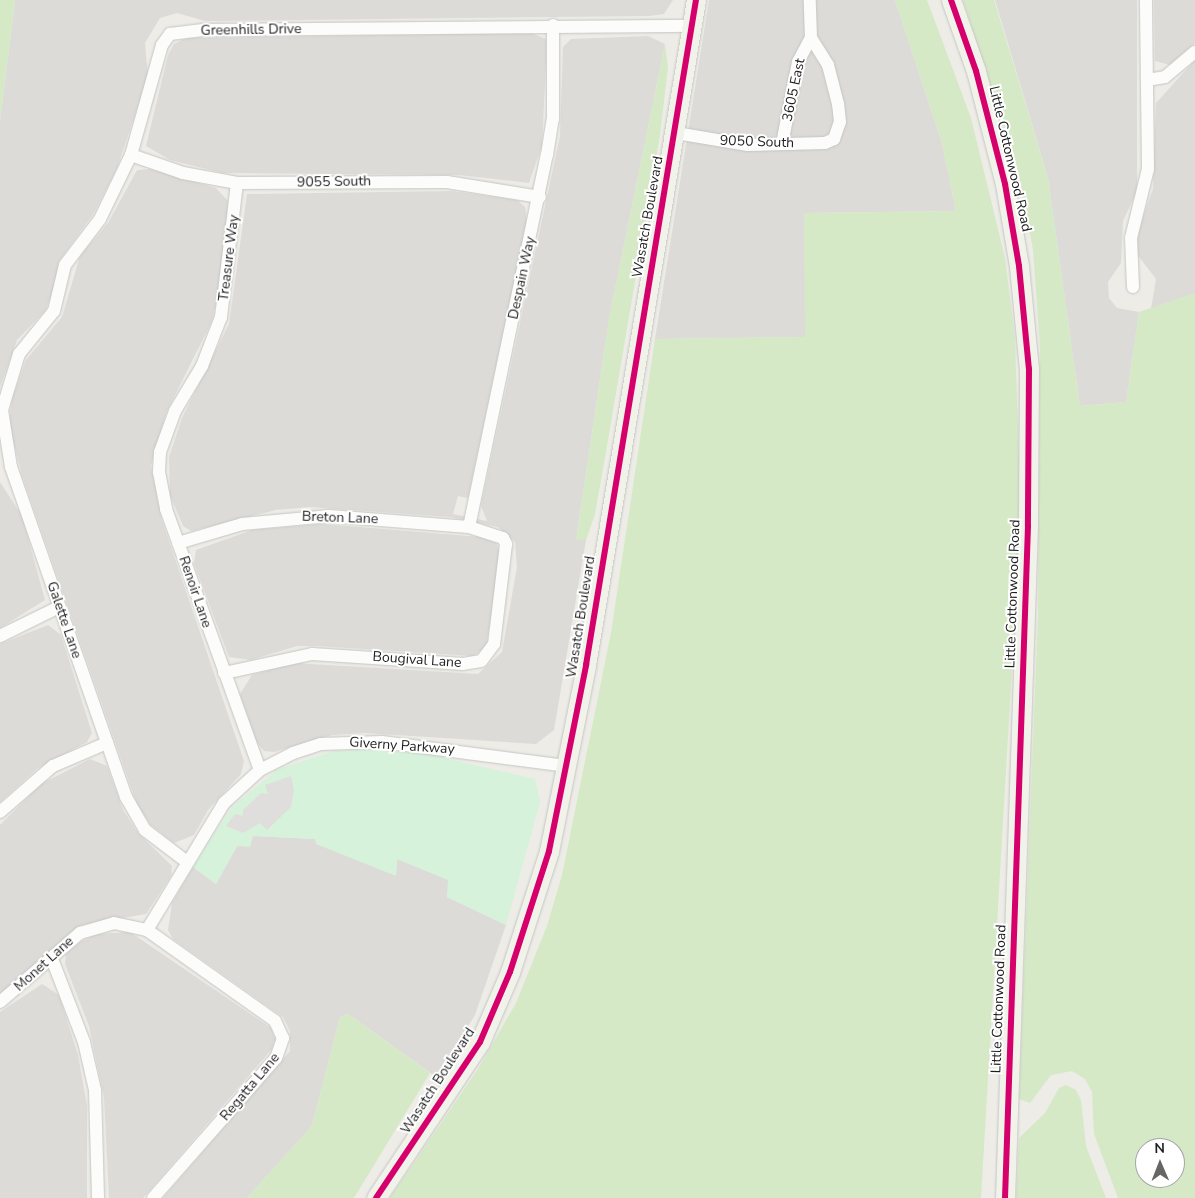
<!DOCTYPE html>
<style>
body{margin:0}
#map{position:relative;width:1195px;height:1198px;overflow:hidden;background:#edece7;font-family:"Nunito Sans",sans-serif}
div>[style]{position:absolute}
.residential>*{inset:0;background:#dcdbd8}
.grass>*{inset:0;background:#d5e9c7}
.park>*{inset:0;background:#d6f2da}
.parking>*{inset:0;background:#dfdedc}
.roads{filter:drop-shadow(0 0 1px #c5c5c3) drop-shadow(0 0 1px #c5c5c3)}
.street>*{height:12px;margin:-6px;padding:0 6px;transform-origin:6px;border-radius:6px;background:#fcfcfb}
.secondary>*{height:19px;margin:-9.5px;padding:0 9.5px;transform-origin:9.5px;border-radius:9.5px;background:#f1f3ea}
.cycleway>*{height:6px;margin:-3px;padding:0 3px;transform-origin:3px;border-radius:3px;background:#d6006c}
span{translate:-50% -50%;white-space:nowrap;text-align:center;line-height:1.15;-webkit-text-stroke:4px #fff;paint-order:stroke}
.street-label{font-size:14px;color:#1e1e1e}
.north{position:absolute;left:1135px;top:1138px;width:50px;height:50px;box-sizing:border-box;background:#fff;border:1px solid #a5a5a5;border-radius:50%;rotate:359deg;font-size:14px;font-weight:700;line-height:20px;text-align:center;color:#1e1e1e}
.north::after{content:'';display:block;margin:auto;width:18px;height:22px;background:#666664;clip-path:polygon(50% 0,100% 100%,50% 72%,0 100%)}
</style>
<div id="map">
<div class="residential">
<div style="clip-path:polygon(15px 0,673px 0,664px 14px,650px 16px,205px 21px,177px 13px,160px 18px,145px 43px,148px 76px,117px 168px,94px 213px,59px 261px,52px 295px,45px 311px,17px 340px,0 387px,0 121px)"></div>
<div style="clip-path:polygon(709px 0,895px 0,942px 143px,956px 211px,804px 213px,806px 337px,655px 339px)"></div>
<div style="clip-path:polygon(995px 0,1137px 0,1137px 191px,1123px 221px,1121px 263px,1108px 282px,1109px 298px,1117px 308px,1139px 312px,1126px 402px,1080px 406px,1048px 178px)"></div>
<div style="clip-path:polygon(1154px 0,1195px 0,1195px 43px,1170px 65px,1155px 61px)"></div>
<div style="clip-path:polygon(531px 33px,546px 39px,546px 62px,542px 145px,529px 183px,459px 175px,223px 173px,170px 160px,146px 146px,168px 55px,174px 44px,186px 38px)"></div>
<div style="clip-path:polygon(648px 36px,665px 44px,609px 319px,576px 540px,586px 540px,554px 730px,536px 744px,365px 733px,332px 735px,274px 752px,264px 751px,257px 743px,240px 694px,252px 675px,294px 663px,478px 674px,502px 652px,517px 567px,515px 542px,498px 527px,450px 517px,310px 507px,276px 510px,191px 531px,183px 526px,170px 495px,169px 457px,182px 418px,229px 324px,247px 194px,451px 191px,517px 200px,525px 207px,527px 221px,468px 498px,458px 496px,453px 514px,487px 521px,481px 506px,560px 136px,563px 47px,571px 39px)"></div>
<div style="clip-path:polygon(1195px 60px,1195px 293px,1151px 309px,1156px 279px,1136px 253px,1138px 231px,1153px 189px,1156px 103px)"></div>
<div style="clip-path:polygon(150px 169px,216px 188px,228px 201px,223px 271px,212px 321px,166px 413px,151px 466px,161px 518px,244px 761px,241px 774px,208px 810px,194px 835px,174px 843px,150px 824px,137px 804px,22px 475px,9px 424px,12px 399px,26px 360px,62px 317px,80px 256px,108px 223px,137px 170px)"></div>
<div style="clip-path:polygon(0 482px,22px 516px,45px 600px,0 628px)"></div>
<div style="clip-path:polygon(323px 524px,480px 537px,496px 543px,501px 555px,486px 647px,473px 656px,318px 646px,297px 646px,251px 660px,229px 657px,194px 563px,196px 550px,252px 530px)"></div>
<div style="clip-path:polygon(48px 625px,61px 635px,92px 733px,87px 742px,38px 768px,0 802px,0 644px)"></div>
<div style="clip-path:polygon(90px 759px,107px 766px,123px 810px,138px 833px,172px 866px,171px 876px,146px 914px,82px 925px,0 994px,0 825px,41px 784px)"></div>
<div style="clip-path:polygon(253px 836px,315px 839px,396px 875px,397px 859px,449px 880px,447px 897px,506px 925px,475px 1015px,436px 1077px,348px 1014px,340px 1017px,312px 1126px,247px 1198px,163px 1198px,290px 1051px,290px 1031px,283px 1017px,173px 939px,168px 930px,172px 903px,193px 867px,216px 884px,237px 846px)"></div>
<div style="clip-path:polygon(130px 932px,271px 1028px,275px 1039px,272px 1049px,143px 1198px,109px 1198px,104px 1097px,89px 1026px,65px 964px,66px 954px,80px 942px,97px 934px)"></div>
<div style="clip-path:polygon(42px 984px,59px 995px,78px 1055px,87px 1106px,87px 1198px,0 1198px,0 1012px)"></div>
</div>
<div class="grass">
<div style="clip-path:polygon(0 0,15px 0,0 121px)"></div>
<div style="clip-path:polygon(895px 0,927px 0,971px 118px,1005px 258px,1015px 338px,1020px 494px,1016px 600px,981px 1198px,390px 1198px,478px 1069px,516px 1003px,547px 926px,562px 875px,611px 633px,655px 339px,805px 337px,804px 213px,956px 211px,942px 143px)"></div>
<div style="clip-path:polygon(evenodd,963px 0,994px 0,1048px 178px,1080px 406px,1126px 402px,1139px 312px,1195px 293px,1195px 1198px,1118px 1198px,1094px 1134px,1092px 1092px,1085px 1079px,1072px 1071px,1051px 1075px,1030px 1103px,1019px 1099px,1038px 616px,1040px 347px,1033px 250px,1019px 174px,963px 0,1145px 1148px,1175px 1148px,1175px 1178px,1145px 1178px,1145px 1148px)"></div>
<div style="clip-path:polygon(665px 44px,668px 67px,660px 135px,607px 446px,595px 514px,586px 540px,576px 540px,609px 319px)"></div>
<div style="clip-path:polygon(348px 1014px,430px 1073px,354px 1198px,247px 1198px,312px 1126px,340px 1017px)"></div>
<div style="clip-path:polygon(1066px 1085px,1076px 1090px,1081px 1100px,1086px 1146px,1106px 1198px,1016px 1198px,1019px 1138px,1045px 1113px,1059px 1088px)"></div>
</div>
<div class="park">
<div style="clip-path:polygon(369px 750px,427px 754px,535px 779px,540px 802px,506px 925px,447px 897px,448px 880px,397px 859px,396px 876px,316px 844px,315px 839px,253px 836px,250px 847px,237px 846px,216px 884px,193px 867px,232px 807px,278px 769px,334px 751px)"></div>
</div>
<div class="parking">
<div style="clip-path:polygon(291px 776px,294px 790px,291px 807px,267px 830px,260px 823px,243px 833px,226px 826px,235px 814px,243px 816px,243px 810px,261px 793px,268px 794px,265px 785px)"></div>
</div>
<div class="roads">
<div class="street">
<div style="left:1147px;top:80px;width:18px;rotate:-9deg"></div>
<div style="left:1165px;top:77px;width:39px;rotate:-40deg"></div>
<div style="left:676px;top:133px;width:73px;rotate:9.5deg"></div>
<div style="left:748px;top:145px;width:77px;rotate:-1.5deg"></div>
<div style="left:825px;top:143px;width:10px;rotate:-24deg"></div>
<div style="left:834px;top:139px;width:18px;rotate:-71deg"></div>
<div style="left:840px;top:122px;width:18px;rotate:-96deg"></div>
<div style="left:838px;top:104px;width:40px;rotate:-104.4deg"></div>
<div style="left:828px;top:65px;width:32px;rotate:-122deg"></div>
<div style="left:811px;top:38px;width:38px;rotate:-92deg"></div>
<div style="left:782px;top:144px;width:84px;rotate:-79deg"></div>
<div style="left:798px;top:62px;width:27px;rotate:-62deg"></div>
<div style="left:131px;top:155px;width:55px;rotate:19.1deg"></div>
<div style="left:183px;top:173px;width:55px;rotate:10.5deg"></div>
<div style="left:237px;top:183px;width:210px;rotate:-0.3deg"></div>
<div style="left:447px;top:182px;width:94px;rotate:9.2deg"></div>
<div style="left:237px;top:183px;width:135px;rotate:96.8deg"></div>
<div style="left:221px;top:317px;width:53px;rotate:111.2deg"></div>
<div style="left:202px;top:366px;width:52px;rotate:121deg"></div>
<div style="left:175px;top:411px;width:44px;rotate:110.1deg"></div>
<div style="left:160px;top:452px;width:20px;rotate:93deg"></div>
<div style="left:159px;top:472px;width:38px;rotate:79deg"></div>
<div style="left:166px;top:509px;width:277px;rotate:70.2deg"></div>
<div style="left:1133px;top:287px;width:49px;rotate:-92.3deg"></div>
<div style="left:1131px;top:238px;width:71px;rotate:-76.2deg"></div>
<div style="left:1148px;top:169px;width:169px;rotate:-90.7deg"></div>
<div style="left:469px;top:527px;width:380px;rotate:-78.2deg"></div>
<div style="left:547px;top:155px;width:36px;rotate:-81deg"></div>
<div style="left:553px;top:119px;width:94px;rotate:-90deg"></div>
<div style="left:178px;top:543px;width:67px;rotate:-16.5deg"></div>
<div style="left:242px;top:524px;width:88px;rotate:-5.2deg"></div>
<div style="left:330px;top:516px;width:139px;rotate:4.5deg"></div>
<div style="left:469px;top:527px;width:36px;rotate:18deg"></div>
<div style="left:503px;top:538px;width:7px;rotate:63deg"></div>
<div style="left:506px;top:544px;width:101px;rotate:96.8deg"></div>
<div style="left:494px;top:644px;width:21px;rotate:127deg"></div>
<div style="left:481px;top:661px;width:18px;rotate:171deg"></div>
<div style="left:463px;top:664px;width:151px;rotate:-176.2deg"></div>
<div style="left:312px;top:654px;width:90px;rotate:167.8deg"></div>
<div style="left:0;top:636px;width:66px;rotate:-26.2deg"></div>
<div style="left:0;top:812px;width:70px;rotate:-41deg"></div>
<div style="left:53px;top:766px;width:59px;rotate:-23.1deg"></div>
<div style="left:187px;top:862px;width:53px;rotate:-142.7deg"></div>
<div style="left:145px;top:830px;width:38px;rotate:-120deg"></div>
<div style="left:126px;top:797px;width:349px;rotate:-109.2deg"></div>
<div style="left:11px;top:467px;width:58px;rotate:-99deg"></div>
<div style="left:2px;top:410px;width:59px;rotate:-73.1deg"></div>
<div style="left:19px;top:354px;width:55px;rotate:-50.9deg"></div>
<div style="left:54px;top:311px;width:47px;rotate:-76.6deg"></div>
<div style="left:65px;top:265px;width:58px;rotate:-52.7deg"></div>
<div style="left:100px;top:219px;width:71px;rotate:-64.2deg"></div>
<div style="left:131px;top:155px;width:114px;rotate:-74.3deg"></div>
<div style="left:162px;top:45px;width:14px;rotate:-54deg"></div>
<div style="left:170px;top:34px;width:35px;rotate:-7deg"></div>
<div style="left:205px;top:30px;width:488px;rotate:-0.5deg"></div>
<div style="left:147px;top:930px;width:149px;rotate:-58.8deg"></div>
<div style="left:224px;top:803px;width:49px;rotate:-42.5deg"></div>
<div style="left:260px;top:770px;width:37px;rotate:-27deg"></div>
<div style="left:293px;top:753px;width:29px;rotate:-18deg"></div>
<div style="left:321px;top:744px;width:61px;rotate:-1.9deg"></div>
<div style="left:382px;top:742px;width:187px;rotate:7.4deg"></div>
<div style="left:52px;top:959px;width:89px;rotate:68.9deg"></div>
<div style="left:84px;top:1042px;width:49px;rotate:77.1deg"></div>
<div style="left:95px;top:1090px;width:108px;rotate:88.4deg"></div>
<div style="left:0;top:1002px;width:106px;rotate:-40.8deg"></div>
<div style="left:80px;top:933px;width:35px;rotate:-16deg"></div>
<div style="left:114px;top:923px;width:34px;rotate:12deg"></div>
<div style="left:147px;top:930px;width:157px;rotate:35.4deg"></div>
<div style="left:275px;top:1021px;width:19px;rotate:65deg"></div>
<div style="left:283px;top:1038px;width:21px;rotate:109deg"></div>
<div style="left:276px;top:1058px;width:186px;rotate:131.3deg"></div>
</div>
<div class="secondary">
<div style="left:951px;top:0;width:75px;rotate:70.6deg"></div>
<div style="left:976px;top:71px;width:117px;rotate:75.6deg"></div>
<div style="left:1005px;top:184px;width:83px;rotate:80.3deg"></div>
<div style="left:1019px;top:266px;width:103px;rotate:84.5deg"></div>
<div style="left:1029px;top:369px;width:157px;rotate:90.4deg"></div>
<div style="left:1028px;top:526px;width:672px;rotate:91.96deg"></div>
<div style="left:376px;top:1198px;width:187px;rotate:-56.3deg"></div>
<div style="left:480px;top:1042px;width:76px;rotate:-66.8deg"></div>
<div style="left:510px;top:972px;width:127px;rotate:-72.1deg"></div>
<div style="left:549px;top:851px;width:190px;rotate:-78.7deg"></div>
<div style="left:586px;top:665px;width:674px;rotate:-80.61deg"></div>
</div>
</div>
<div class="cycleway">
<div style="left:951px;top:0;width:75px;rotate:70.6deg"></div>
<div style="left:976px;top:71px;width:117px;rotate:75.6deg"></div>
<div style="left:1005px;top:184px;width:83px;rotate:80.3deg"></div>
<div style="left:1019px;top:266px;width:103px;rotate:84.5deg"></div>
<div style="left:1029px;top:369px;width:157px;rotate:90.4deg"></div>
<div style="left:1028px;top:526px;width:672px;rotate:91.96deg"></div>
<div style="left:376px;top:1198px;width:187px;rotate:-56.3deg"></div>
<div style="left:480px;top:1042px;width:76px;rotate:-66.8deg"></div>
<div style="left:510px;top:972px;width:127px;rotate:-72.1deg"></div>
<div style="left:549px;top:851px;width:190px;rotate:-78.7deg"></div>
<div style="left:586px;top:665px;width:674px;rotate:-80.61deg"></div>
</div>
<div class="street-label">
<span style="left:251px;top:30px;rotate:-1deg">Greenhills Drive</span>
<span style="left:794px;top:90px;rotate:-78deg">3605 East</span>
<span style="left:757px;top:142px;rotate:2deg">9050 South</span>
<span style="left:1010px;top:159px;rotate:77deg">Little Cottonwood Road</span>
<span style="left:334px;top:182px;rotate:-1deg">9055 South</span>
<span style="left:648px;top:217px;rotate:-80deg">Wasatch Boulevard</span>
<span style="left:229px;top:258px;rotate:-83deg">Treasure Way</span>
<span style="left:522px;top:278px;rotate:-78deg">Despain Way</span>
<span style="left:340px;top:518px;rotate:2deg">Breton Lane</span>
<span style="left:195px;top:592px;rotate:71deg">Renoir Lane</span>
<span style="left:1013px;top:594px;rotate:-88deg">Little Cottonwood Road</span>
<span style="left:581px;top:617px;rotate:-81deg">Wasatch Boulevard</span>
<span style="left:64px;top:620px;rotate:71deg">Galette Lane</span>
<span style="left:417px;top:660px;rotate:4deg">Bougival Lane</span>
<span style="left:402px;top:746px;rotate:4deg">Giverny Parkway</span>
<span style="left:44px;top:964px;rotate:-42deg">Monet Lane</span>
<span style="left:999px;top:999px;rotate:-88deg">Little Cottonwood Road</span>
<span style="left:438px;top:1081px;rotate:-57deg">Wasatch Boulevard</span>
<span style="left:250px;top:1087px;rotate:-50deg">Regatta Lane</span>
</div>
<div class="north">N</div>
</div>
